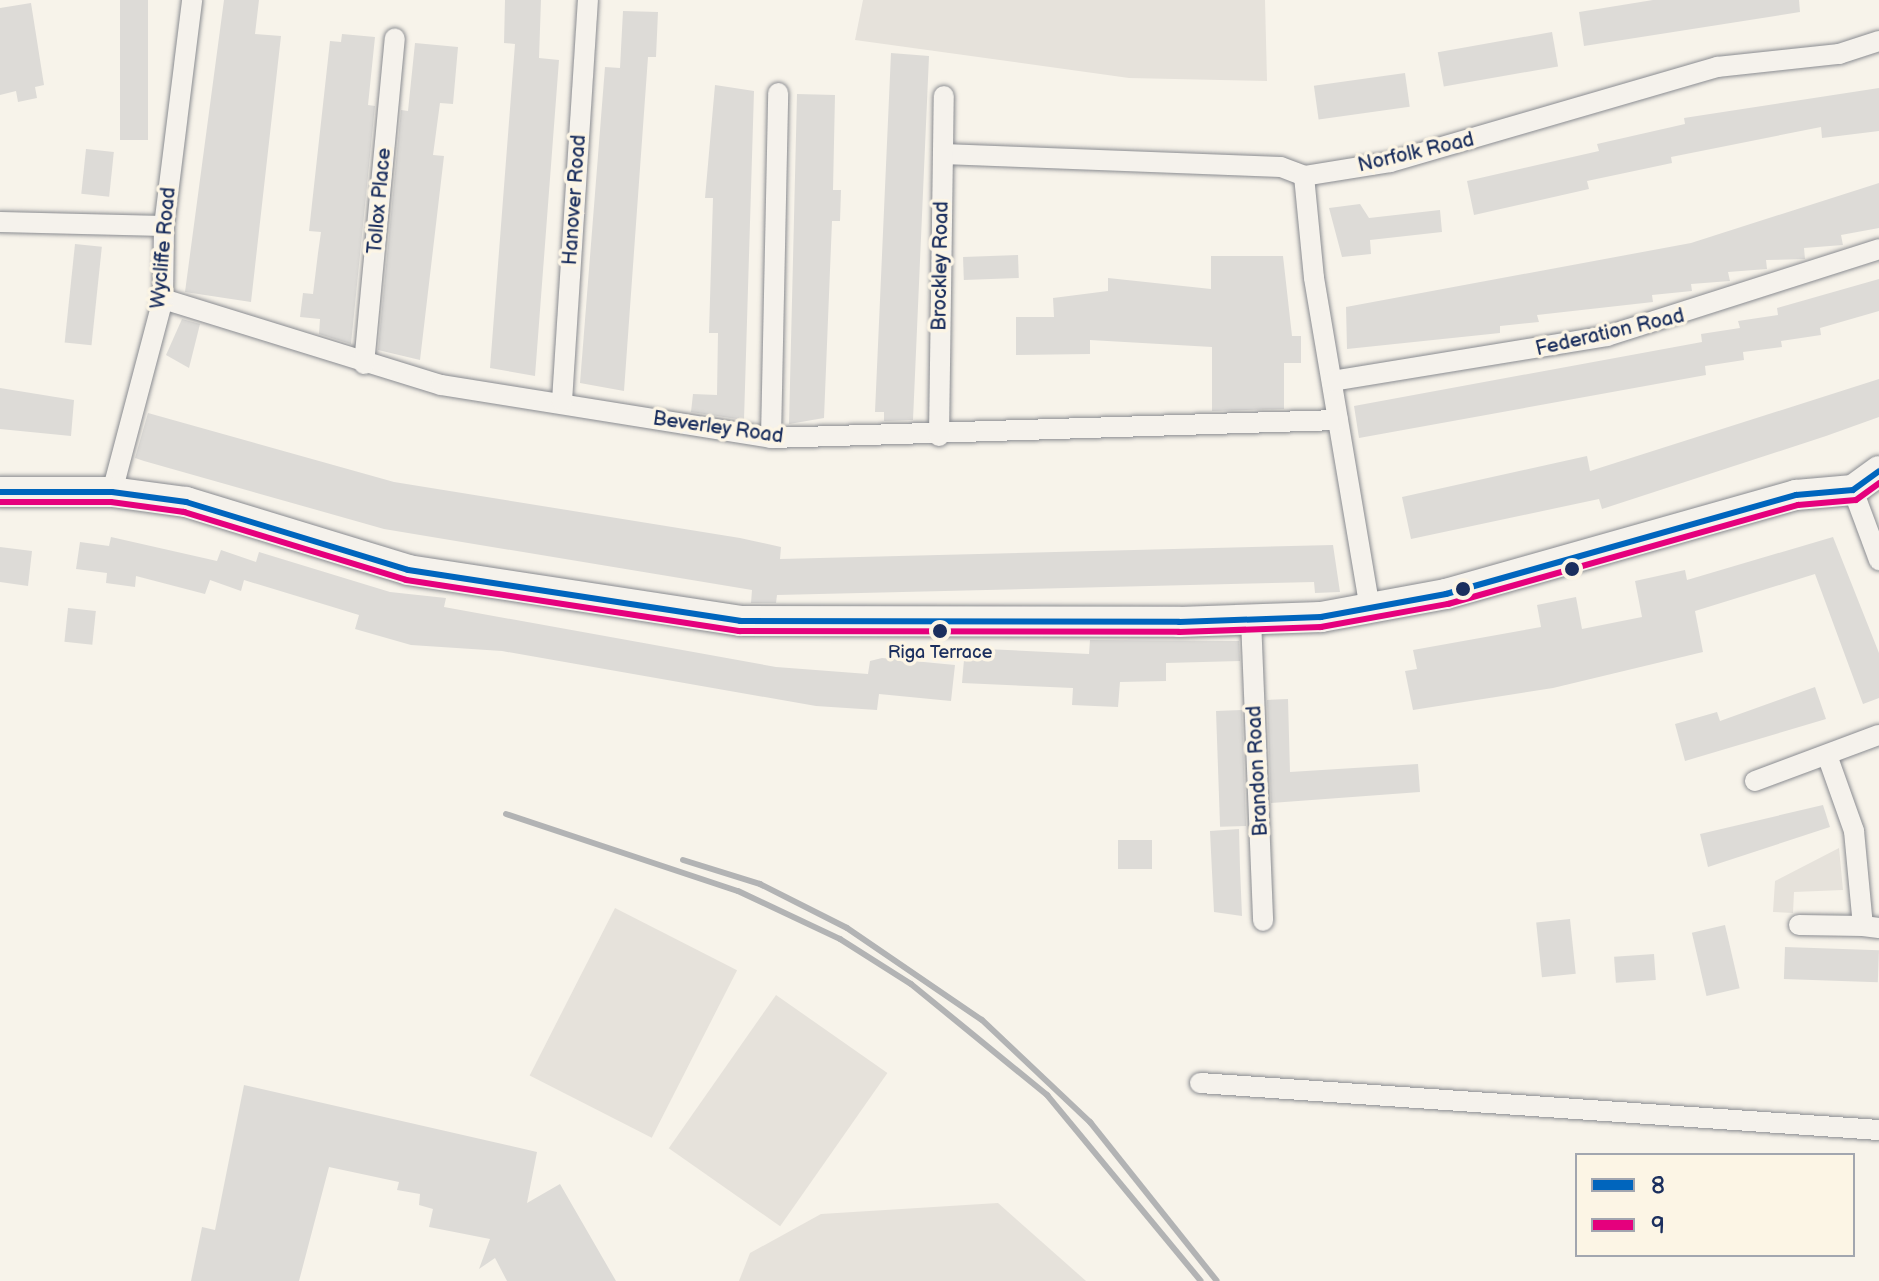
<!DOCTYPE html>
<style>
body{margin:0}
#map{position:relative;width:1879px;height:1281px;overflow:hidden;background:#f7f3ea;font-family:"Balsamiq Sans",sans-serif}
div>[style]{position:absolute}
.green>*{inset:0;background:#e6e2db;transform-origin:0 0}
.building>*{inset:0;background:#dddbd7;transform-origin:0 0}
.roads{filter:drop-shadow(0 0 2px #8a8c91) drop-shadow(0 0 2px #8a8c91)}
.street>*{height:20px;margin:-10px;padding:0 10px;transform-origin:10px;border-radius:10px;background:#f5f2ec}
.secondary>*{height:30px;margin:-15px;padding:0 15px;transform-origin:15px;border-radius:15px;background:#f5f2ec}
.rail>*{height:6px;margin:-3px;padding:0 3px;transform-origin:3px;border-radius:3px;background:#b2b3b4}
.bus-1>*{height:6px;margin:-3px;padding:0 3px;transform-origin:3px;border-radius:3px;background:#0065bd}
.bus-2>*{height:6px;margin:-3px;padding:0 3px;transform-origin:3px;border-radius:3px;background:#e5007d}
.dots>*{width:22px;height:22px;translate:-50% -50%;box-sizing:border-box;border:4px solid #fcf5e5;border-radius:50%}
span{translate:-50% -50%;white-space:nowrap;text-align:center;line-height:1.15;-webkit-text-stroke:7px #fcf5e5;paint-order:stroke}
.bus-label{font-size:18px;color:#1b2f5e}
.street-label{font-size:20px;color:#1b2f5e}
.legend{position:absolute;left:1575px;top:1153px;width:280px;height:104px;box-sizing:border-box;background:#fcf5e5;border:2px solid #a2a6af;margin:0;padding:10px 14px;list-style:none;font-size:24px;color:#1b2f5e}
.legend li{display:flex;align-items:center;gap:16px;height:40px}
.legend b{width:40px;border:2px solid #a2a6af}
</style>
<div id="map">
<div class="green">
<div style="clip-path:polygon(863px 0,1265px 0,1267px 81px,1129px 78px,855px 40px)"></div>
<div style="clip-path:polygon(1839px 848px,1843px 890px,1794px 892px,1793px 913px,1773px 912px,1775px 881px)"></div>
<div style="left:615px;top:908px;width:137px;height:188px;rotate:27deg"></div>
<div style="left:776px;top:995px;width:136px;height:187px;rotate:35deg"></div>
<div style="clip-path:polygon(998px 1203px,1086px 1281px,739px 1281px,750px 1253px,821px 1214px)"></div>
</div>
<div class="building">
<div style="left:120px;top:0;width:28px;height:140px"></div>
<div style="clip-path:polygon(224px 0,259px 0,255px 34px,281px 36px,251px 302px,185px 292px)"></div>
<div style="clip-path:polygon(505px 0,541px 0,539px 58px,559px 60px,535px 376px,490px 368px,515px 44px,504px 43px)"></div>
<div style="clip-path:polygon(1653px 0,1799px 0,1800px 12px,1584px 46px,1579px 12px)"></div>
<div style="clip-path:polygon(31px 3px,44px 85px,35px 87px,37px 98px,18px 102px,16px 91px,0 95px,0 8px)"></div>
<div style="clip-path:polygon(623px 11px,658px 12px,656px 57px,648px 57px,624px 391px,580px 383px,605px 67px,620px 68px)"></div>
<div style="left:1552px;top:32px;width:35px;height:116px;rotate:80deg"></div>
<div style="clip-path:polygon(342px 34px,375px 37px,368px 105px,375px 106px,351px 344px,319px 334px,320px 319px,300px 317px,303px 293px,313px 294px,318px 253px,321px 232px,309px 231px,330px 41px,341px 42px)"></div>
<div style="clip-path:polygon(415px 43px,458px 47px,453px 104px,440px 103px,433px 155px,444px 156px,420px 360px,378px 350px,401px 110px,408px 111px)"></div>
<div style="clip-path:polygon(891px 53px,929px 56px,913px 420px,884px 421px,884px 412px,875px 412px)"></div>
<div style="left:1405px;top:73px;width:34px;height:92px;rotate:82deg"></div>
<div style="clip-path:polygon(715px 85px,754px 91px,744px 420px,691px 412px,693px 394px,717px 395px,718px 333px,709px 333px,713px 198px,705px 198px)"></div>
<div style="clip-path:polygon(1879px 88px,1879px 131px,1822px 138px,1821px 127px,1671px 157px,1672px 163px,1587px 181px,1589px 189px,1474px 215px,1467px 181px,1599px 151px,1597px 144px,1685px 124px,1684px 118px)"></div>
<div style="clip-path:polygon(797px 94px,835px 95px,833px 190px,841px 190px,840px 221px,832px 221px,824px 418px,789px 424px)"></div>
<div style="left:86px;top:149px;width:28px;height:45px;rotate:6deg"></div>
<div style="clip-path:polygon(1879px 183px,1879px 228px,1841px 235px,1843px 245px,1804px 248px,1805px 259px,1766px 260px,1767px 269px,1728px 272px,1730px 281px,1691px 284px,1692px 291px,1652px 295px,1653px 302px,1537px 315px,1539px 322px,1500px 326px,1500px 333px,1347px 349px,1346px 307px,1691px 243px)"></div>
<div style="clip-path:polygon(1360px 204px,1369px 218px,1440px 210px,1442px 232px,1370px 240px,1371px 254px,1342px 257px,1329px 208px)"></div>
<div style="left:75px;top:244px;width:27px;height:99px;rotate:6deg"></div>
<div style="left:1018px;top:255px;width:23px;height:55px;rotate:88deg"></div>
<div style="clip-path:polygon(1211px 256px,1283px 256px,1292px 336px,1301px 336px,1301px 363px,1284px 363px,1284px 409px,1212px 411px,1212px 347px,1090px 340px,1090px 354px,1016px 355px,1016px 317px,1054px 317px,1053px 298px,1108px 291px,1108px 278px,1211px 289px)"></div>
<div style="clip-path:polygon(1879px 279px,1879px 311px,1820px 328px,1821px 335px,1781px 341px,1782px 347px,1743px 352px,1744px 360px,1705px 366px,1706px 375px,1359px 438px,1354px 406px,1702px 342px,1701px 334px,1740px 328px,1738px 321px,1778px 315px,1777px 308px)"></div>
<div style="clip-path:polygon(182px 319px,200px 324px,189px 368px,166px 355px)"></div>
<div style="clip-path:polygon(1879px 379px,1879px 417px,1826px 436px,1602px 509px,1599px 499px,1411px 539px,1402px 497px,1587px 456px,1590px 471px)"></div>
<div style="clip-path:polygon(0 388px,74px 400px,71px 436px,0 429px)"></div>
<div style="clip-path:polygon(148px 413px,394px 482px,740px 538px,781px 547px,780px 559px,1333px 545px,1340px 592px,1315px 593px,1314px 582px,1272px 583px,777px 595px,776px 603px,751px 603px,752px 590px,384px 529px,144px 461px,135px 458px)"></div>
<div style="clip-path:polygon(111px 537px,217px 561px,221px 550px,256px 562px,259px 552px,390px 592px,446px 598px,444px 607px,776px 667px,868px 674px,870px 661px,882px 658px,955px 665px,951px 701px,879px 694px,877px 710px,816px 706px,502px 651px,411px 645px,355px 629px,359px 615px,244px 580px,241px 591px,210px 580px,205px 594px,136px 576px,135px 587px,106px 583px,107px 573px,76px 569px,80px 542px,109px 546px)"></div>
<div style="clip-path:polygon(1833px 537px,1879px 653px,1879px 698px,1863px 704px,1815px 574px,1695px 611px,1703px 652px,1553px 688px,1413px 710px,1405px 671px,1417px 669px,1413px 650px,1541px 627px,1537px 605px,1576px 597px,1582px 629px,1642px 617px,1635px 581px,1685px 570px,1687px 580px)"></div>
<div style="clip-path:polygon(0 547px,32px 551px,28px 586px,0 582px)"></div>
<div style="left:68px;top:608px;width:28px;height:34px;rotate:6deg"></div>
<div style="clip-path:polygon(1090px 640px,1239px 641px,1240px 661px,1166px 663px,1166px 681px,1120px 682px,1118px 707px,1072px 705px,1073px 688px,962px 683px,965px 648px,1089px 654px)"></div>
<div style="clip-path:polygon(1815px 687px,1826px 719px,1685px 761px,1675px 724px,1717px 712px,1720px 721px)"></div>
<div style="clip-path:polygon(1288px 699px,1290px 772px,1418px 764px,1420px 792px,1271px 803px,1267px 700px)"></div>
<div style="left:1242px;top:710px;width:116px;height:26px;rotate:88deg"></div>
<div style="clip-path:polygon(1823px 805px,1830px 827px,1708px 867px,1700px 834px)"></div>
<div style="clip-path:polygon(1239px 829px,1240px 868px,1242px 916px,1214px 912px,1211px 852px,1210px 831px)"></div>
<div style="left:1118px;top:840px;width:34px;height:29px"></div>
<div style="left:1570px;top:919px;width:55px;height:34px;rotate:84deg"></div>
<div style="left:1725px;top:925px;width:65px;height:34px;rotate:77deg"></div>
<div style="left:1785px;top:947px;width:94px;height:32px;rotate:2deg"></div>
<div style="left:1654px;top:954px;width:26px;height:40px;rotate:86deg"></div>
<div style="clip-path:polygon(244px 1085px,537px 1152px,527px 1203px,560px 1184px,616px 1281px,507px 1281px,495px 1258px,479px 1269px,490px 1239px,429px 1227px,433px 1209px,419px 1205px,420px 1194px,397px 1190px,399px 1182px,329px 1167px,299px 1281px,191px 1281px,202px 1227px,215px 1230px)"></div>
</div>
<div class="roads">
<div class="street">
<div style="left:943px;top:154px;width:338px;rotate:2.2deg"></div>
<div style="left:1281px;top:167px;width:25px;rotate:21deg"></div>
<div style="left:1304px;top:176px;width:87px;rotate:-9.2deg"></div>
<div style="left:1390px;top:162px;width:341px;rotate:-16.2deg"></div>
<div style="left:1717px;top:67px;width:123px;rotate:-6.1deg"></div>
<div style="left:1839px;top:54px;width:42px;rotate:-18deg"></div>
<div style="left:1304px;top:176px;width:102px;rotate:84.4deg"></div>
<div style="left:1314px;top:278px;width:337px;rotate:80.4deg"></div>
<div style="left:0;top:222px;width:164px;rotate:1.4deg"></div>
<div style="left:163px;top:299px;width:291px;rotate:17.2deg"></div>
<div style="left:441px;top:385px;width:334px;rotate:9.1deg"></div>
<div style="left:771px;top:438px;width:567px;rotate:-1.82deg"></div>
<div style="left:364px;top:364px;width:327px;rotate:-84.6deg"></div>
<div style="left:1332px;top:381px;width:279px;rotate:-9.3deg"></div>
<div style="left:1607px;top:336px;width:286px;rotate:-17.7deg"></div>
<div style="left:562px;top:401px;width:402px;rotate:-86.3deg"></div>
<div style="left:939px;top:436px;width:340px;rotate:-89.2deg"></div>
<div style="left:771px;top:438px;width:345px;rotate:-88.8deg"></div>
<div style="left:1853px;top:490px;width:75px;rotate:69.6deg"></div>
<div style="left:112px;top:492px;width:200px;rotate:-75.2deg"></div>
<div style="left:163px;top:299px;width:73px;rotate:-89.2deg"></div>
<div style="left:164px;top:226px;width:228px;rotate:-82.9deg"></div>
<div style="left:1251px;top:619px;width:302px;rotate:87.7deg"></div>
<div style="left:1827px;top:755px;width:81px;rotate:70.4deg"></div>
<div style="left:1854px;top:831px;width:95px;rotate:84.6deg"></div>
<div style="left:1863px;top:926px;width:16px;rotate:7deg"></div>
<div style="left:1755px;top:781px;width:132px;rotate:-20.4deg"></div>
<div style="left:1799px;top:925px;width:64px;rotate:0.9deg"></div>
<div style="left:1200px;top:1083px;width:681px;rotate:3.96deg"></div>
</div>
<div class="secondary">
<div style="left:0;top:492px;width:112px"></div>
<div style="left:112px;top:492px;width:75px;rotate:7.7deg"></div>
<div style="left:186px;top:502px;width:232px;rotate:17deg"></div>
<div style="left:408px;top:570px;width:336px;rotate:8.7deg"></div>
<div style="left:740px;top:621px;width:439px;rotate:0.1deg"></div>
<div style="left:1179px;top:622px;width:142px;rotate:-2deg"></div>
<div style="left:1321px;top:617px;width:127px;rotate:-10.4deg"></div>
<div style="left:1446px;top:594px;width:364px;rotate:-15.8deg"></div>
<div style="left:1796px;top:495px;width:57px;rotate:-5deg"></div>
<div style="left:1853px;top:490px;width:32px;rotate:-36deg"></div>
</div>
</div>
<div class="rail">
<div style="left:506px;top:814px;width:244px;rotate:18.4deg"></div>
<div style="left:738px;top:891px;width:113px;rotate:25.2deg"></div>
<div style="left:840px;top:939px;width:84px;rotate:32.4deg"></div>
<div style="left:911px;top:984px;width:176px;rotate:39.2deg"></div>
<div style="left:1047px;top:1095px;width:241px;rotate:50.4deg"></div>
<div style="left:683px;top:860px;width:81px;rotate:17.3deg"></div>
<div style="left:760px;top:884px;width:97px;rotate:26.8deg"></div>
<div style="left:847px;top:928px;width:163px;rotate:34.3deg"></div>
<div style="left:982px;top:1020px;width:149px;rotate:43.4deg"></div>
<div style="left:1090px;top:1122px;width:203px;rotate:51.4deg"></div>
</div>
<div class="bus-1">
<div style="left:0;top:492px;width:112px"></div>
<div style="left:112px;top:492px;width:75px;rotate:7.7deg"></div>
<div style="left:186px;top:502px;width:232px;rotate:17deg"></div>
<div style="left:408px;top:570px;width:336px;rotate:8.7deg"></div>
<div style="left:740px;top:621px;width:439px;rotate:0.1deg"></div>
<div style="left:1179px;top:622px;width:142px;rotate:-2deg"></div>
<div style="left:1321px;top:617px;width:127px;rotate:-10.4deg"></div>
<div style="left:1446px;top:594px;width:364px;rotate:-15.8deg"></div>
<div style="left:1796px;top:495px;width:57px;rotate:-5deg"></div>
<div style="left:1853px;top:490px;width:32px;rotate:-36deg"></div>
</div>
<div class="bus-2">
<div style="left:0;top:502px;width:111px"></div>
<div style="left:111px;top:502px;width:74px;rotate:7.8deg"></div>
<div style="left:184px;top:512px;width:232px;rotate:17deg"></div>
<div style="left:406px;top:580px;width:337px;rotate:8.7deg"></div>
<div style="left:739px;top:631px;width:440px;rotate:0.1deg"></div>
<div style="left:1179px;top:632px;width:142px;rotate:-2deg"></div>
<div style="left:1321px;top:627px;width:129px;rotate:-10.3deg"></div>
<div style="left:1448px;top:604px;width:364px;rotate:-15.8deg"></div>
<div style="left:1798px;top:505px;width:58px;rotate:-4.9deg"></div>
<div style="left:1856px;top:500px;width:29px;rotate:-36deg"></div>
</div>
<div class="dots">
<div style="left:1572px;top:569px;background:#1b2f5e"></div>
<div style="left:1463px;top:589px;background:#1b2f5e"></div>
<div style="left:940px;top:631px;background:#1b2f5e"></div>
</div>
<div class="bus-label">
<span style="left:940px;top:653px">Riga Terrace</span>
</div>
<div class="street-label">
<span style="left:1416px;top:153px;rotate:-13deg">Norfolk Road</span>
<span style="left:575px;top:200px;rotate:-86deg">Hanover Road</span>
<span style="left:380px;top:201px;rotate:-85deg">Tollox Place</span>
<span style="left:164px;top:248px;rotate:-85deg">Wycliffe Road</span>
<span style="left:941px;top:266px;rotate:-89deg">Brockley Road</span>
<span style="left:1610px;top:333px;rotate:-13deg">Federation Road</span>
<span style="left:718px;top:428px;rotate:8deg">Beverley Road</span>
<span style="left:1258px;top:771px;rotate:-93deg">Brandon Road</span>
</div>
<ul class="legend">
<li><b style="height:10px;background:#0065bd"></b>8</li>
<li><b style="height:10px;background:#e5007d"></b>9</li>
</ul>
</div>
